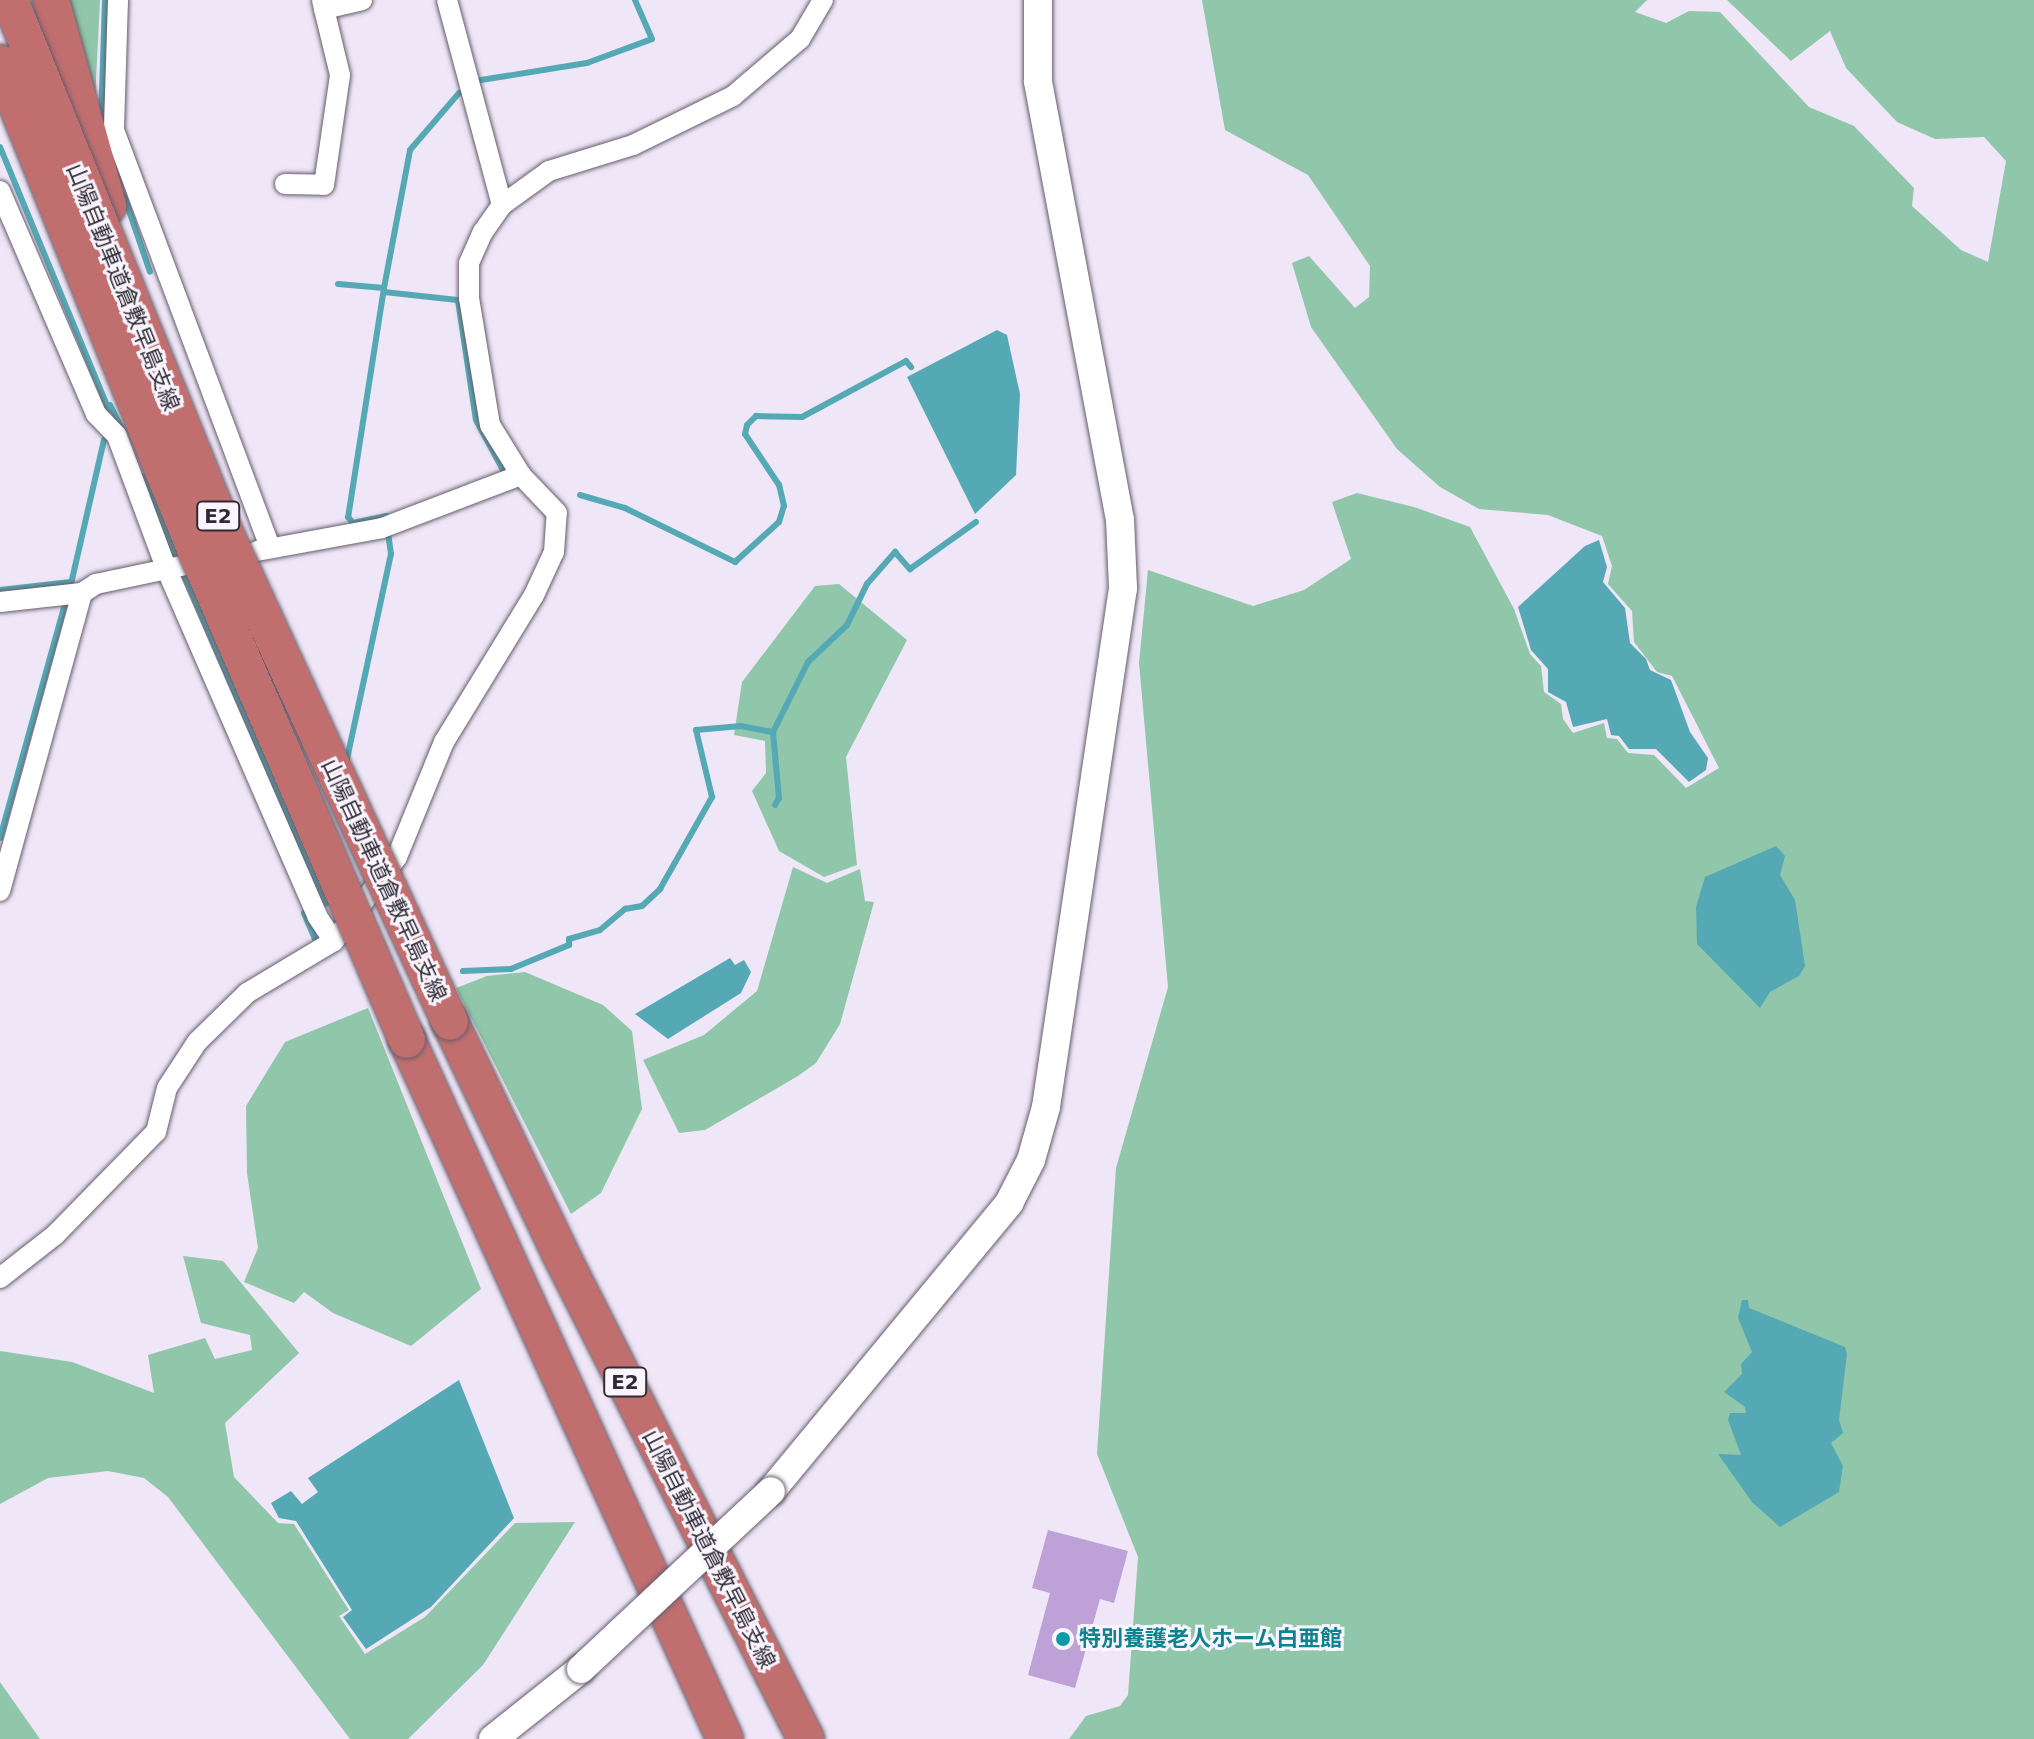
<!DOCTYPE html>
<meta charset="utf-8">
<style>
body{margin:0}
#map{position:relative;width:2034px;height:1739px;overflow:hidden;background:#efe6f7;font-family:"DejaVu Sans","Noto Sans JP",sans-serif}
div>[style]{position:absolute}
.green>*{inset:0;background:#90c6a9}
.water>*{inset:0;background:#55a9b5}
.stream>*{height:6px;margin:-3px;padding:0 3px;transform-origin:3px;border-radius:3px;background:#55a9b5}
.building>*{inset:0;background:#bea1d7}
.roads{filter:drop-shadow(0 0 2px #655e6c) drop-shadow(0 0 2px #655e6c)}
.street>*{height:20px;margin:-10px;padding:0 10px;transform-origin:10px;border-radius:10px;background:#fff}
.secondary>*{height:28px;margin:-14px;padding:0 14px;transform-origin:14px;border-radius:14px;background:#fff}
.highway>*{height:36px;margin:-18px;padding:0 18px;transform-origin:18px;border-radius:18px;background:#c16e6f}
.bridges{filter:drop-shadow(0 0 2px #655e6c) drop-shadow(0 0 2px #655e6c)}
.secondary-bridge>*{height:28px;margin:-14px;padding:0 14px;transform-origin:14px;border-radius:14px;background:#fff}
.highway-bridge>*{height:36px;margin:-18px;padding:0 18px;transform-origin:18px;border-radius:18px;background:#c16e6f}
.dots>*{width:22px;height:22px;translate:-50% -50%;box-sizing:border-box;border:4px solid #faf5ff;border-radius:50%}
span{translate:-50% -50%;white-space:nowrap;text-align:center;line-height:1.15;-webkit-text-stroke:6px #faf5ff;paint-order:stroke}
.shield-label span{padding:2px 6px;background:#faf5ff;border:2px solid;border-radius:6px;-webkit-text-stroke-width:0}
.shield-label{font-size:20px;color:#2e2b31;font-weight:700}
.street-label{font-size:22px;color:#2e2b31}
.culture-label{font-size:22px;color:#0d838f;font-weight:700}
.left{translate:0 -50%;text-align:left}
</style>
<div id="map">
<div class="green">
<div style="clip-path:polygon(65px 0,100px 0,94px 121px)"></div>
<div style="clip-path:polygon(1202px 0,1647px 0,1635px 12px,1666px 23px,1689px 11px,1720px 12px,1809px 107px,1854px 126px,1914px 188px,1912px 206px,1961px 250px,1988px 262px,2006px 161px,1984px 137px,1935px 139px,1897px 122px,1846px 68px,1830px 31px,1791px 61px,1727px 0,2034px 0,2034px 1739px,1069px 1739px,1086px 1716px,1120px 1706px,1128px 1695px,1138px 1557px,1097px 1454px,1116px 1168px,1168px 987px,1139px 663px,1148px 570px,1253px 606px,1304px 590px,1351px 559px,1332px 502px,1357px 493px,1414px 507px,1470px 527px,1514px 609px,1530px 654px,1541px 666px,1544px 692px,1561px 704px,1563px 719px,1573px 733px,1604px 723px,1607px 738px,1617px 739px,1628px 753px,1654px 755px,1686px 788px,1719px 768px,1672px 676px,1657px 672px,1634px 642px,1632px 611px,1608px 584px,1612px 566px,1602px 536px,1548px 515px,1479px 509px,1440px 487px,1397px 449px,1311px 327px,1292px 263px,1309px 256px,1355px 308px,1369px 297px,1370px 266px,1308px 175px,1225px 130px)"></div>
<div style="clip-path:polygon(839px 584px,907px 640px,846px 757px,857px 865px,824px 877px,779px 851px,752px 791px,766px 773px,765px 741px,734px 735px,742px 682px,815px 586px)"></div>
<div style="clip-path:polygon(793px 867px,827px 883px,860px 869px,865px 901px,874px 902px,840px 1024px,816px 1063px,798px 1076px,705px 1130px,679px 1133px,643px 1060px,704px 1035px,757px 991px)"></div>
<div style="clip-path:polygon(525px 972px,603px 1005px,632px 1031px,642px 1109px,601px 1193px,571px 1214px,456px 988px,487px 976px)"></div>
<div style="clip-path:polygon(368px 1008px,481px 1289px,411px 1346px,333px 1313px,304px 1292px,294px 1303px,244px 1282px,258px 1248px,247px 1173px,246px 1106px,285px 1042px)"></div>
<div style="clip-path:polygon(183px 1256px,223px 1261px,299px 1353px,225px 1423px,234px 1477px,278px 1523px,294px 1524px,349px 1610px,339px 1616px,365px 1654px,425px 1617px,515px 1523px,575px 1522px,483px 1665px,408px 1739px,350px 1739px,168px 1497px,144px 1478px,108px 1471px,48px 1478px,0 1504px,0 1351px,72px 1362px,154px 1393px,148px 1355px,205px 1338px,215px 1359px,252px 1350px,250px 1335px,201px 1323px)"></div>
<div style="clip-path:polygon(0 1682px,40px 1739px,0 1739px)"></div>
</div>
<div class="water">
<div style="clip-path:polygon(997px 330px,1007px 335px,1020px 394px,1016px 475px,975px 514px,907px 377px)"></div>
<div style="clip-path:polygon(1599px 540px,1607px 567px,1603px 582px,1625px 608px,1630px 643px,1646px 659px,1650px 670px,1671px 680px,1690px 732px,1708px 758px,1706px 770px,1689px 782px,1656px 749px,1629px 749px,1619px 736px,1611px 735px,1607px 719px,1573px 727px,1566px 702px,1548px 692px,1548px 669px,1531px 650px,1518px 607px,1585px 546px)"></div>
<div style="clip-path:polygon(1776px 846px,1785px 856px,1780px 875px,1795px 900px,1805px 966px,1799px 976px,1770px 992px,1760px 1008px,1697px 944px,1696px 907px,1705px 877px)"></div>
<div style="clip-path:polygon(730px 958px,735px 965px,744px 960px,751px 972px,741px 993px,668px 1039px,635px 1014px)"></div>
<div style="clip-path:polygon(1742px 1300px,1748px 1300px,1749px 1308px,1845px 1347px,1847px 1354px,1839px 1420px,1843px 1433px,1831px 1443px,1843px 1466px,1839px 1492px,1780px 1527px,1752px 1502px,1718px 1454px,1741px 1455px,1728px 1420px,1730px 1413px,1746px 1413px,1745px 1407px,1724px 1392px,1742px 1374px,1741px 1364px,1752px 1352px,1738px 1318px)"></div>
<div style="clip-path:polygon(459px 1380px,514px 1518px,431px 1607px,366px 1649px,343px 1617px,352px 1610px,296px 1521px,279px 1518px,271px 1503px,291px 1491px,302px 1504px,318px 1492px,308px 1478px)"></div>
</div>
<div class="stream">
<div style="left:481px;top:80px;width:107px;rotate:-9.1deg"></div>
<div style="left:587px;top:63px;width:69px;rotate:-20.3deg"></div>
<div style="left:652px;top:39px;width:43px;rotate:-113.6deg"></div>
<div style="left:101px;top:121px;width:121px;rotate:-88.1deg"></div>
<div style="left:0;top:147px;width:285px;rotate:67.5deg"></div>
<div style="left:124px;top:196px;width:80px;rotate:71.1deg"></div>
<div style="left:338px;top:284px;width:46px;rotate:5deg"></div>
<div style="left:384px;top:288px;width:232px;rotate:98.9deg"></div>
<div style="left:348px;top:517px;width:8px;rotate:50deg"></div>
<div style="left:353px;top:523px;width:34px;rotate:-12deg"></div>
<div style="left:386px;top:516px;width:6px;rotate:81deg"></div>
<div style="left:384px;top:288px;width:140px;rotate:-79.3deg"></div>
<div style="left:410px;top:150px;width:75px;rotate:-49.3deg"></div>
<div style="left:384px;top:292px;width:74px;rotate:6.2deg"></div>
<div style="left:458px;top:300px;width:121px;rotate:81.5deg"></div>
<div style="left:476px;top:420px;width:59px;rotate:61.7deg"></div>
<div style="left:110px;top:405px;width:30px;rotate:63deg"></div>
<div style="left:142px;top:476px;width:92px;rotate:67deg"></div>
<div style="left:580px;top:495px;width:47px;rotate:16.1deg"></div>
<div style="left:625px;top:508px;width:123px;rotate:26.1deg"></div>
<div style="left:735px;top:562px;width:59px;rotate:-42.3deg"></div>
<div style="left:779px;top:522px;width:17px;rotate:-73deg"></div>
<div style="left:784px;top:506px;width:22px;rotate:-103deg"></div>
<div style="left:779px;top:485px;width:61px;rotate:-123.7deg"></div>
<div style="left:745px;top:434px;width:9px;rotate:-77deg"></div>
<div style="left:747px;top:425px;width:13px;rotate:-45deg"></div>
<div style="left:756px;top:416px;width:46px;rotate:1.2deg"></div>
<div style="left:802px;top:417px;width:118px;rotate:-28.3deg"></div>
<div style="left:906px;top:361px;width:8px;rotate:50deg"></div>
<div style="left:184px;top:574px;width:359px;rotate:66.7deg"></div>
<div style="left:71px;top:584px;width:148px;rotate:-77.1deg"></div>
<div style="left:0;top:590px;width:71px;rotate:-6.4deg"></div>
<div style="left:347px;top:759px;width:210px;rotate:-77.9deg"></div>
<div style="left:391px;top:554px;width:21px;rotate:-98deg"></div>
<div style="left:775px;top:805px;width:8px;rotate:-60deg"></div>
<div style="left:779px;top:798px;width:66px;rotate:-95.2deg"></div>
<div style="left:773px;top:732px;width:78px;rotate:-63.4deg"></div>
<div style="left:808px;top:662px;width:54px;rotate:-43.5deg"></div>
<div style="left:847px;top:625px;width:46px;rotate:-64deg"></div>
<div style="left:867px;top:584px;width:43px;rotate:-48.8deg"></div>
<div style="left:895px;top:552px;width:23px;rotate:49deg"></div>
<div style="left:910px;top:569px;width:81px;rotate:-35.5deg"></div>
<div style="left:0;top:838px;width:239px;rotate:-74.5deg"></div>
<div style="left:304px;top:913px;width:28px;rotate:67deg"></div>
<div style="left:463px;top:971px;width:48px;rotate:-2.4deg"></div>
<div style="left:511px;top:969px;width:63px;rotate:-22.5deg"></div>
<div style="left:569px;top:945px;width:6px;rotate:-90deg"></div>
<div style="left:569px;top:939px;width:32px;rotate:-16deg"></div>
<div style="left:600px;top:930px;width:33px;rotate:-40deg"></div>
<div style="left:625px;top:909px;width:17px;rotate:-10deg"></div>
<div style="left:642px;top:906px;width:25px;rotate:-43deg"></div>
<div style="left:660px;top:889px;width:106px;rotate:-60.5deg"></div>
<div style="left:712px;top:797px;width:69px;rotate:-103.4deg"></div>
<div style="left:696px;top:730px;width:45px;rotate:-5.1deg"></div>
<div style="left:741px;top:726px;width:33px;rotate:11deg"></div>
</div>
<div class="building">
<div style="clip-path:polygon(1048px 1530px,1128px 1551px,1114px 1603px,1100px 1599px,1075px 1688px,1028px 1675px,1050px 1593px,1032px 1588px)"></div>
</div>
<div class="roads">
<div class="street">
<div style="left:118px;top:0;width:130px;rotate:91.8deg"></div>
<div style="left:114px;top:130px;width:446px;rotate:69.5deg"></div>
<div style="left:322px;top:0;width:9px;rotate:77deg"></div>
<div style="left:324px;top:9px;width:39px;rotate:-13deg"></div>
<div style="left:447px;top:0;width:212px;rotate:75deg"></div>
<div style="left:285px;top:184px;width:39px;rotate:1deg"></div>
<div style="left:324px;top:185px;width:111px;rotate:-81.7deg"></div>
<div style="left:340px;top:75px;width:68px;rotate:-103.6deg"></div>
<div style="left:0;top:191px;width:243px;rotate:66.7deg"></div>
<div style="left:96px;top:414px;width:30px;rotate:46deg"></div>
<div style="left:117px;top:436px;width:141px;rotate:69.6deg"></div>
<div style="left:166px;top:568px;width:379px;rotate:66.5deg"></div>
<div style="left:317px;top:916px;width:30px;rotate:56deg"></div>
<div style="left:257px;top:551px;width:127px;rotate:-10.4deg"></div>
<div style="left:382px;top:528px;width:149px;rotate:-20.9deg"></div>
<div style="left:0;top:602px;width:82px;rotate:-6.3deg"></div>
<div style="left:82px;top:593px;width:17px;rotate:-33deg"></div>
<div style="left:96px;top:584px;width:116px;rotate:-11.9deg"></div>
<div style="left:0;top:891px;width:309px;rotate:-74.6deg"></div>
<div style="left:0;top:1278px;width:70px;rotate:-38deg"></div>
<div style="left:55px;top:1235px;width:144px;rotate:-45.6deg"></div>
<div style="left:156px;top:1132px;width:45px;rotate:-76deg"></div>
<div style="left:167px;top:1088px;width:55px;rotate:-56.9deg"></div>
<div style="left:197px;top:1042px;width:70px;rotate:-44.4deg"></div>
<div style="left:247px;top:993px;width:101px;rotate:-30.9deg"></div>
<div style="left:334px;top:941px;width:105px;rotate:-53.1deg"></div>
<div style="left:397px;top:857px;width:124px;rotate:-67.8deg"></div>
<div style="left:444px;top:742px;width:172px;rotate:-58.5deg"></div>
<div style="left:534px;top:595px;width:47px;rotate:-65.1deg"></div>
<div style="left:554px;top:552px;width:39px;rotate:-86deg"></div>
<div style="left:557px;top:513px;width:52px;rotate:-133.5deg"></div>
<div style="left:521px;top:475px;width:59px;rotate:-121.8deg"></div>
<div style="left:490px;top:425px;width:129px;rotate:-99.4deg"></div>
<div style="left:469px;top:298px;width:35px;rotate:-90deg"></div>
<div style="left:469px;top:263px;width:34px;rotate:-66deg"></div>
<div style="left:483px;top:232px;width:33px;rotate:-55deg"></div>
<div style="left:502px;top:205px;width:58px;rotate:-35.9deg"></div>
<div style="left:549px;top:171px;width:88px;rotate:-17.2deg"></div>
<div style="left:633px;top:145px;width:111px;rotate:-26.1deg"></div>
<div style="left:733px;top:96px;width:88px;rotate:-40.4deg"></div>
<div style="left:800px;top:39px;width:45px;rotate:-59.5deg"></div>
</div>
<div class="secondary">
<div style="left:771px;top:1491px;width:374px;rotate:-50.4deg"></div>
<div style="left:1009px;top:1203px;width:48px;rotate:-62.9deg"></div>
<div style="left:1031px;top:1160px;width:55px;rotate:-74.2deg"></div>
<div style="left:1046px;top:1107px;width:525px;rotate:-81.56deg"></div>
<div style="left:1123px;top:588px;width:68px;rotate:-92.5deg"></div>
<div style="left:1120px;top:520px;width:447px;rotate:-100.6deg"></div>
<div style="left:1038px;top:81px;width:81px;rotate:-90deg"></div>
<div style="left:493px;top:1739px;width:112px;rotate:-38.5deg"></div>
</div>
<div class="highway">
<div style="left:51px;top:0;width:214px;rotate:74.5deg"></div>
<div style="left:450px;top:1022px;width:254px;rotate:64.5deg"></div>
<div style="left:559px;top:1251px;width:547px;rotate:63.15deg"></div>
<div style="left:407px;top:1040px;width:768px;rotate:65.54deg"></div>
</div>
</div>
<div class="bridges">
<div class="secondary-bridge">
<div style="left:581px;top:1669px;width:260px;rotate:-43.1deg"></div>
</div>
<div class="highway-bridge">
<div style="left:10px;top:0;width:575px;rotate:68.03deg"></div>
<div style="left:225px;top:533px;width:538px;rotate:65.29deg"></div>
<div style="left:0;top:63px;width:518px;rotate:68.14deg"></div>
<div style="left:193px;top:544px;width:540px;rotate:66.66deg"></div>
</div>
</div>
<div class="dots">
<div style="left:1063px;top:1639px;background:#0f9aa8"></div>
</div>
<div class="shield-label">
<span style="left:218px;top:516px">E2</span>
<span style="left:625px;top:1382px">E2</span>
</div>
<div class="street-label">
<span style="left:123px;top:287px;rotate:68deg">山陽自動車道倉敷早島支線</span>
<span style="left:384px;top:880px;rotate:65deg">山陽自動車道倉敷早島支線</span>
<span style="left:709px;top:1549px;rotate:63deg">山陽自動車道倉敷早島支線</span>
</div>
<div class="culture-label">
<span class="left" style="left:1079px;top:1639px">特別養護老人ホーム白亜館</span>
</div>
</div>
